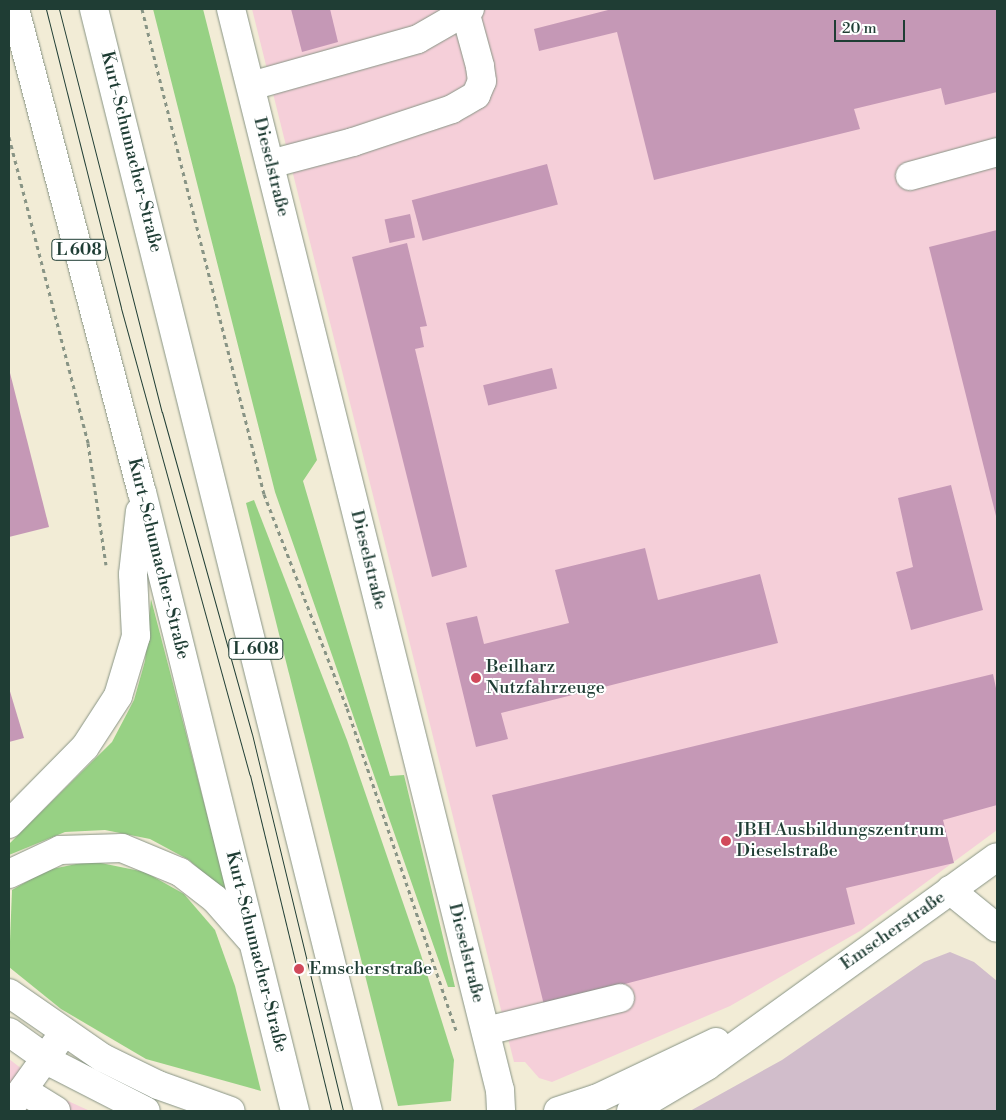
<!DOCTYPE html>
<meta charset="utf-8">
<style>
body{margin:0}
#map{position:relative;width:1006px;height:1120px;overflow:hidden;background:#f2ecd6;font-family:"Libre Bodoni",serif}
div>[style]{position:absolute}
.built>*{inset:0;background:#f5cfd9}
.industrial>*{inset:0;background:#d1bdcb}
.green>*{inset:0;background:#97d184}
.building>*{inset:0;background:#c598b6;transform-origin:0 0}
.path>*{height:3px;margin-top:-1.5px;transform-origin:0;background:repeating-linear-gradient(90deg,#889485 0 4px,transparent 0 8px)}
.roads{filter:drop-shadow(0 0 1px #889485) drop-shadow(0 0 1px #889485)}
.minor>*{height:28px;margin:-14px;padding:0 14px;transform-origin:14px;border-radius:14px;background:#fff}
.major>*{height:28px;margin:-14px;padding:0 14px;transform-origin:14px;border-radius:14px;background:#fff}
.tram>*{height:1px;margin:-0.5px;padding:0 0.5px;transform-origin:0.5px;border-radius:0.5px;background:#1f3d34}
.dots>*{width:14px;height:14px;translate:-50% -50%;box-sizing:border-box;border:2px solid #fff;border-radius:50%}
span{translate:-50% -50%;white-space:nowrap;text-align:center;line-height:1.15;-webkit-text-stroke:4px #fff;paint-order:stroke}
.shield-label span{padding:1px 4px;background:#fff;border:1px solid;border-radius:4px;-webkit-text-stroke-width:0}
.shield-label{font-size:16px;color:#1f3d34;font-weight:700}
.street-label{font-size:18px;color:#1f3d34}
.poi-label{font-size:18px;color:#1f3d34}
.left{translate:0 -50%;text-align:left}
.frame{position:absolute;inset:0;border:10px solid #1f3d34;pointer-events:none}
.scale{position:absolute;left:834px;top:20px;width:71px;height:22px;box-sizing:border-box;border:2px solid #1f3d34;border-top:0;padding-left:6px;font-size:15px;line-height:18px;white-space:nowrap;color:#1f3d34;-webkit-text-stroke:4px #fff;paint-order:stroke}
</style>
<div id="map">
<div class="built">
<div style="clip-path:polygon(252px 9px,997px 9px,997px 830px,860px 931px,730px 1006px,552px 1082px,539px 1078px,525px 1062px,514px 1062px)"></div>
<div style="clip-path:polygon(9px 1059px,57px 1096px,90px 1111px,9px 1111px)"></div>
</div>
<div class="industrial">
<div style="clip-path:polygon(950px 952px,974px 962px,997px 981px,997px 1111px,690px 1111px,782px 1060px,924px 962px)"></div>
</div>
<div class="green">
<div style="clip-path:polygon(153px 9px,203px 9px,317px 460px,303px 481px,390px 776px,404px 775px,455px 987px,448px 987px,275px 492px)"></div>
<div style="clip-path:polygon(254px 500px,347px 740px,421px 955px,454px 1060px,451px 1101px,398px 1106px,246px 503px)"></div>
<div style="clip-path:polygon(151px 599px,226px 887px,224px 891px,189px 860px,150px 839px,105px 830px,65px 832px,9px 855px,9px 844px,112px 742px,134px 700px,145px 661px)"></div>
<div style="clip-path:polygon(91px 861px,145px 872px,184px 894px,215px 930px,235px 986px,261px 1091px,146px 1059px,61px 1009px,9px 967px,12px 890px,47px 870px)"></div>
</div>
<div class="building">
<div style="clip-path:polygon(291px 9px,330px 9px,338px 42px,302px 52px)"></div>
<div style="clip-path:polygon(612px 9px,997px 9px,997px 92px,945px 105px,941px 88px,854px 109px,860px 129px,654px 180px,617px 32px,539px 51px,534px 29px)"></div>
<div style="left:547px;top:164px;width:42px;height:140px;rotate:75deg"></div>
<div style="left:410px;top:214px;width:24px;height:26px;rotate:78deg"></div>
<div style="clip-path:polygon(997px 230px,997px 520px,929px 247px)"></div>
<div style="clip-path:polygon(407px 243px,427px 326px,420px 327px,424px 347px,415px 349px,467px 567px,432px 577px,352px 257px)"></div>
<div style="left:552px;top:368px;width:21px;height:71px;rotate:76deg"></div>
<div style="clip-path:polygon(9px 369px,49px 527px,9px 537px)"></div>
<div style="clip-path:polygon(951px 485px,983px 610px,911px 630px,896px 572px,913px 567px,898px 498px)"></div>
<div style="clip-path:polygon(645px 548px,658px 600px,760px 574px,778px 643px,501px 713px,508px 739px,476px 747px,446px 623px,477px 616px,484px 644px,569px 623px,555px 570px)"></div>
<div style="clip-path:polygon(993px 674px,997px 693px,997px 805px,943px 820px,954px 863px,846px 888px,855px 924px,544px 1005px,492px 795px)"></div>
<div style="clip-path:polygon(9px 688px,24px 738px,9px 742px)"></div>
</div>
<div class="path">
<div style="left:142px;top:9px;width:500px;rotate:75.88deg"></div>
<div style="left:264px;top:494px;width:230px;rotate:68.8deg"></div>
<div style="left:347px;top:708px;width:343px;rotate:71.3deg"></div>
<div style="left:9px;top:137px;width:316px;rotate:75.5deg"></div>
<div style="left:88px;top:443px;width:123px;rotate:81.6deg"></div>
</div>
<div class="roads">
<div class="minor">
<div style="left:231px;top:9px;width:1114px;rotate:76.03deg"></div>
<div style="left:500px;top:1090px;width:21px;rotate:87deg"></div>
<div style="left:251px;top:86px;width:173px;rotate:-15.7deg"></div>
<div style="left:418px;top:39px;width:60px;rotate:-30deg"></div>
<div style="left:270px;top:164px;width:86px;rotate:-14.8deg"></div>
<div style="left:353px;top:142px;width:104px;rotate:-18.4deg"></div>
<div style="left:452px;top:109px;width:28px;rotate:-30deg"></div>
<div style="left:476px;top:95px;width:15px;rotate:-67deg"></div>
<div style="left:482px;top:81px;width:15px;rotate:-98deg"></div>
<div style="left:480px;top:66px;width:57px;rotate:-105.3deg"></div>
<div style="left:910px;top:176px;width:90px;rotate:-15.4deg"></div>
<div style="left:9px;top:993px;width:114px;rotate:34.7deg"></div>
<div style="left:103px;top:1058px;width:61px;rotate:26.1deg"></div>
<div style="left:158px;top:1085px;width:77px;rotate:19.6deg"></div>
<div style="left:486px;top:1031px;width:138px;rotate:-13.8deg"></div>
<div style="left:9px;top:1032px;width:55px;rotate:35.4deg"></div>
<div style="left:54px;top:1064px;width:103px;rotate:27.1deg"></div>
<div style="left:23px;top:1090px;width:39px;rotate:32deg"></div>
<div style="left:9px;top:1109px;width:82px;rotate:-54.4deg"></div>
<div style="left:558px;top:1111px;width:40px;rotate:-18deg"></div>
<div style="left:596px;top:1099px;width:133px;rotate:-25.4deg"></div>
<div style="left:631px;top:1111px;width:88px;rotate:-30.6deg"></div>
<div style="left:707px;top:1066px;width:357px;rotate:-35.8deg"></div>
</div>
<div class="major">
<div style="left:15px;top:9px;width:499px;rotate:75.3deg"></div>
<div style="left:142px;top:492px;width:638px;rotate:76.12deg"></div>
<div style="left:94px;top:9px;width:1136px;rotate:76.04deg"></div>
<div style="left:9px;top:824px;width:108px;rotate:-45.4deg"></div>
<div style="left:85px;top:747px;width:61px;rotate:-57.1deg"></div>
<div style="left:118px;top:696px;width:63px;rotate:-73.3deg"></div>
<div style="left:136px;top:636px;width:62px;rotate:-92.8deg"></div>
<div style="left:133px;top:574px;width:63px;rotate:-83.7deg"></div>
<div style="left:9px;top:874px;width:56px;rotate:-25.2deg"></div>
<div style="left:60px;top:850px;width:62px;rotate:-1.8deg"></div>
<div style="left:122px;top:848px;width:63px;rotate:22.5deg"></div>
<div style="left:180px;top:872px;width:44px;rotate:37.6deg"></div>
<div style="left:215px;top:899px;width:53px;rotate:48.8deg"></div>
<div style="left:950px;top:890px;width:60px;rotate:39deg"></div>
</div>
</div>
<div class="tram">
<div style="left:46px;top:9px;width:308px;rotate:75.9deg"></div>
<div style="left:121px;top:308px;width:484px;rotate:74.6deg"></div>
<div style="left:250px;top:775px;width:346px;rotate:76.4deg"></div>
<div style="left:59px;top:9px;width:416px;rotate:75.7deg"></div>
<div style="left:162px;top:412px;width:334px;rotate:74.4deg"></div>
<div style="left:252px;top:734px;width:388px;rotate:76.4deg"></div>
</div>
<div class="dots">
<div style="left:476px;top:678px;background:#d1495b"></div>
<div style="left:726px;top:841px;background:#d1495b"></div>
<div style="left:299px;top:969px;background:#d1495b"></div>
</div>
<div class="shield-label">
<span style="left:79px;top:250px">L 608</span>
<span style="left:256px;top:649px">L 608</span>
</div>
<div class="street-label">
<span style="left:131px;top:152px;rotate:76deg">Kurt-Schumacher-Straße</span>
<span style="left:271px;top:167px;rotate:76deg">Dieselstraße</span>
<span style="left:158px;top:559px;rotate:76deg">Kurt-Schumacher-Straße</span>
<span style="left:368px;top:560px;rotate:76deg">Dieselstraße</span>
<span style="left:893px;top:931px;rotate:-35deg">Emscherstraße</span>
<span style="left:256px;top:952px;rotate:76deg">Kurt-Schumacher-Straße</span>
<span style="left:466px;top:953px;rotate:76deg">Dieselstraße</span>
</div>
<div class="poi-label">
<span class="left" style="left:486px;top:678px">Beilharz<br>Nutzfahrzeuge</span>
<span class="left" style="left:736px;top:841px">JBH Ausbildungszentrum<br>Dieselstraße</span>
<span class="left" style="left:309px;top:969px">Emscherstraße</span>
</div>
<div class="frame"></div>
<div class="scale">20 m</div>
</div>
